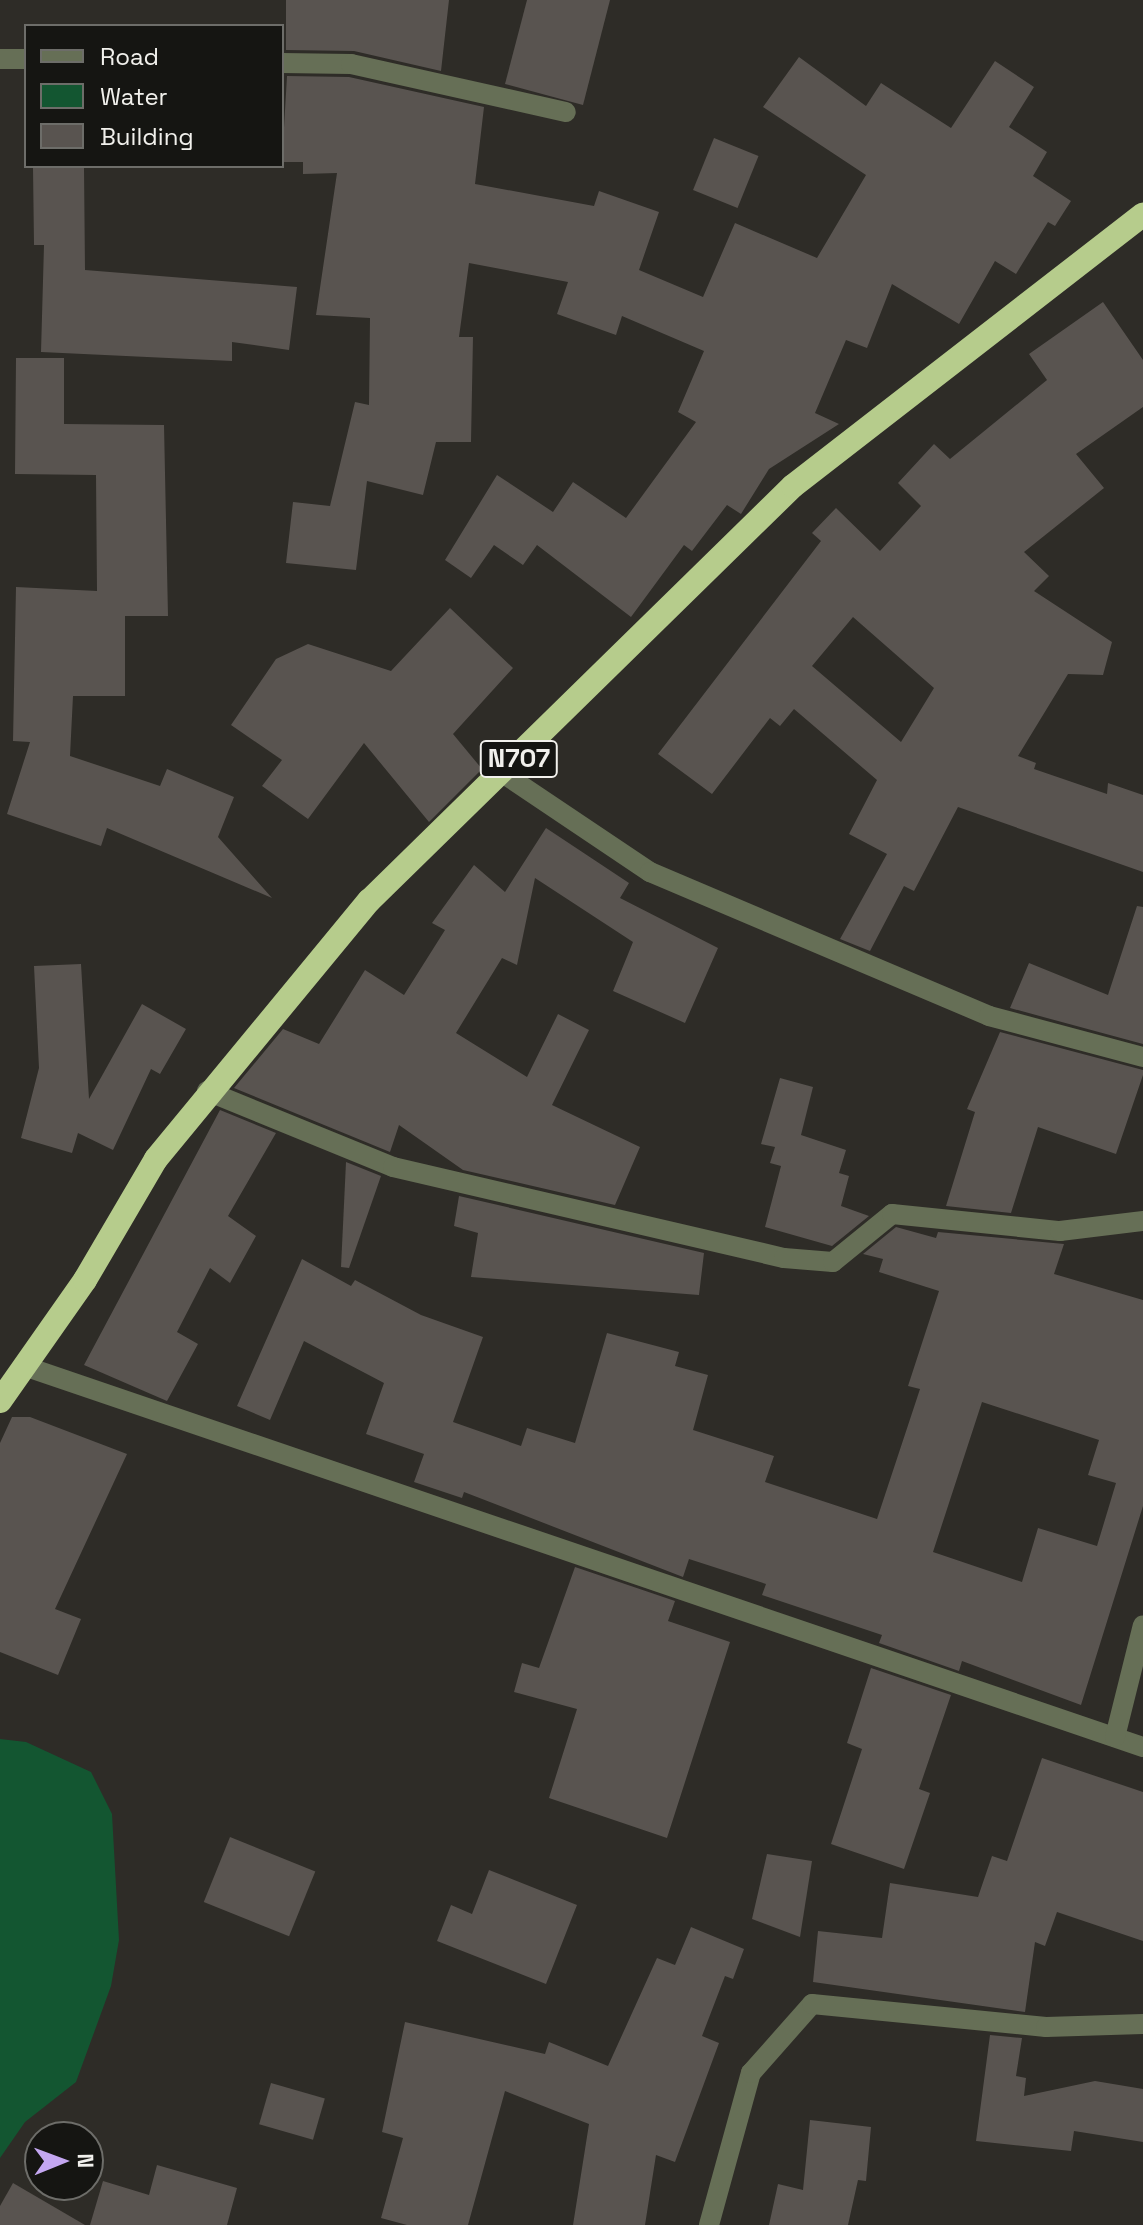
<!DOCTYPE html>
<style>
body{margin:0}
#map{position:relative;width:1143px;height:2225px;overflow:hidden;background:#2e2c27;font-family:"Space Grotesk",sans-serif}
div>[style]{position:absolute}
.water>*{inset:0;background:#135631}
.building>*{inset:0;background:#595450;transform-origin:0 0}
.minor>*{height:20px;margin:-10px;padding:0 10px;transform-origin:10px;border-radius:10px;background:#666f56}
.highway>*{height:24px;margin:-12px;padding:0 12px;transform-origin:12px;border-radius:12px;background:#b6cc8c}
span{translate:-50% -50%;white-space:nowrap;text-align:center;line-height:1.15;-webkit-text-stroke:7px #151512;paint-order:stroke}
.shield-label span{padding:2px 6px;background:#151512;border:2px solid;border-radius:6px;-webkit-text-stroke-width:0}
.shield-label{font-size:26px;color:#f1f0ec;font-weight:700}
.legend{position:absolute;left:24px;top:24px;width:260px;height:144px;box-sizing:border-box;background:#151512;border:2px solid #6d6d69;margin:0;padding:10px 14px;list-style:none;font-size:24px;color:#f1f0ec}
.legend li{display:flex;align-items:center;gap:16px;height:40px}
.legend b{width:40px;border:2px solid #6d6d69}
.north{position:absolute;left:24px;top:2121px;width:80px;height:80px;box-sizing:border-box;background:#151512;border:2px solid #6d6d69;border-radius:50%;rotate:89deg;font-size:22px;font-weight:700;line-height:32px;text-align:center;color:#f1f0ec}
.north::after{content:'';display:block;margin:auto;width:28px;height:36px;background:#c4a7f1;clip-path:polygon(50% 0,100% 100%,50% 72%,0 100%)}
</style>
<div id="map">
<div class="water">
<div style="clip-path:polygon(0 1739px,26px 1742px,91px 1772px,112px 1814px,119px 1940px,111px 1986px,76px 2082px,25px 2122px,0 2158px)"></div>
</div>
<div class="building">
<div style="clip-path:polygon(286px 0,449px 0,441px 71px,354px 51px,286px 50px)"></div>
<div style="clip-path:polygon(527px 0,610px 0,583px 105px,505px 84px)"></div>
<div style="clip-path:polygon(799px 57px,866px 106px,881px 83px,951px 128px,995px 61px,1034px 87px,1009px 127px,1047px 152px,1033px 176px,1071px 201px,1055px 226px,1048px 222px,1016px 274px,995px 261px,959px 324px,892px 284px,867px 348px,846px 340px,815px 413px,839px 424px,769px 469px,741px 514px,727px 505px,692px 551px,684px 545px,631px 617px,537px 545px,523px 565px,494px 545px,471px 578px,445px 560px,497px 475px,553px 512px,573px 482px,626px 518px,696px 422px,678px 412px,704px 351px,622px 316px,616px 335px,557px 314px,568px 282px,469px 263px,459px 337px,473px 337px,471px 442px,436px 442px,423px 495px,367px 481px,356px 570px,286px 563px,293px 502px,330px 506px,355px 402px,369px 405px,370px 318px,316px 315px,337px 173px,303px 174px,303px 162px,282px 162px,287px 76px,349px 77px,484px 107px,475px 184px,594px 206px,599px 191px,659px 212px,639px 270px,703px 297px,735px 223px,817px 258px,866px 175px,763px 107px)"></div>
<div style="left:714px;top:138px;width:48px;height:56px;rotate:22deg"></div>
<div style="clip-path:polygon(33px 168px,84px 168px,85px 270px,297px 287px,289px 350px,232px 342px,232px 361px,41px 352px,44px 245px,34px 245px)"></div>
<div style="clip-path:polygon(evenodd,1103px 302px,1143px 360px,1143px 407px,1076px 454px,1104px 488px,1024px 552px,1049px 576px,1034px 591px,1112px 642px,1103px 675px,1068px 674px,1018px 756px,1036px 763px,1034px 769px,1107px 794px,1108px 783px,1143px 795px,1143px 872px,958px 807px,914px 891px,904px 886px,870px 951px,840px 939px,887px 854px,849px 834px,877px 780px,794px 709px,780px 726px,770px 718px,712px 794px,658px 754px,821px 541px,812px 533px,836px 508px,880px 551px,921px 506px,898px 483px,934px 444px,950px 459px,1047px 380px,1029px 354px,1103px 302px,853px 617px,934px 688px,901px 742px,812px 666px,853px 617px)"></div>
<div style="clip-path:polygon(16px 358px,64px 358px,64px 424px,164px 425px,168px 616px,125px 616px,125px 696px,73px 696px,70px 756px,160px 786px,167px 769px,234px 797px,218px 837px,272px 898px,107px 828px,101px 846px,7px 814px,30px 742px,13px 741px,16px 587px,97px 591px,96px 475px,15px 474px)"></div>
<div style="clip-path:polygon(450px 608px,513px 668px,453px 734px,482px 769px,429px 822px,364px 743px,308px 819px,262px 786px,282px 760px,231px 725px,276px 659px,308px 644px,391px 671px)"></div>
<div style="clip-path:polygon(546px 828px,629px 883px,620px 898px,718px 948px,685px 1023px,613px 991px,633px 942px,535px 878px,517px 965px,502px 958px,456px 1033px,527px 1077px,558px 1014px,589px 1030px,552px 1105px,640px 1147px,615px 1205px,463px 1170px,399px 1125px,390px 1152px,234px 1088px,283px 1029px,319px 1044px,365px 970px,404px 995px,445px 930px,432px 923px,474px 865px,505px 892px)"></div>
<div style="clip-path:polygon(1137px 906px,1143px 907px,1143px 1044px,1010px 1008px,1029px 963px,1108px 995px)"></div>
<div style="clip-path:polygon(81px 964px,89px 1099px,142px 1004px,186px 1029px,160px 1074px,151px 1069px,113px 1150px,78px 1133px,72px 1153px,21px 1138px,39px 1068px,34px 966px)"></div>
<div style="clip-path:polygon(1000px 1032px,1143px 1070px,1143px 1075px,1116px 1154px,1038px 1127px,1011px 1213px,946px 1206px,975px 1112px,967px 1109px)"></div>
<div style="clip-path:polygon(780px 1078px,813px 1087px,801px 1135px,846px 1150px,839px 1173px,849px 1176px,841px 1206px,869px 1216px,832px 1246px,765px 1227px,781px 1166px,770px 1163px,775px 1147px,761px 1144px)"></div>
<div style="clip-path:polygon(220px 1110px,276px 1133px,228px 1216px,256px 1236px,230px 1283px,210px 1268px,177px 1332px,198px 1344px,167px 1401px,84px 1365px)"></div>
<div style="clip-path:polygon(346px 1162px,381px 1176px,349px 1268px,341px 1267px)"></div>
<div style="clip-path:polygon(459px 1196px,704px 1253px,699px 1295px,471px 1277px,478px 1233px,454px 1226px)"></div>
<div style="clip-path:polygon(evenodd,896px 1227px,936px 1238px,938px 1232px,1064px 1244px,1054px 1274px,1143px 1300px,1143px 1506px,1081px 1705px,962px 1661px,959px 1671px,879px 1643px,882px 1635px,762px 1595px,766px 1584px,689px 1559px,683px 1577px,464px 1492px,462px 1498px,414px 1482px,424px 1454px,366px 1434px,384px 1383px,304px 1341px,270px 1420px,237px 1406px,302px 1259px,351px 1286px,355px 1280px,421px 1315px,483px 1337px,453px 1422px,521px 1446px,527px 1428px,575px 1443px,607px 1333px,679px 1352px,675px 1366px,708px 1375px,693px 1430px,774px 1456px,765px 1482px,877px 1519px,920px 1389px,908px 1386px,939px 1291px,879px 1272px,883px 1259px,863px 1254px,896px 1227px,982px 1402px,1099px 1440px,1088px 1475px,1116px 1483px,1097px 1546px,1038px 1528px,1022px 1582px,933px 1552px,982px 1402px)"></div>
<div style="clip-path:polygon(12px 1417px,30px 1417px,127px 1454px,55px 1609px,81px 1619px,58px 1675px,0 1652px,0 1443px)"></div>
<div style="clip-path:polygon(575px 1567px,675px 1601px,668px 1621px,730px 1642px,667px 1838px,549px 1798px,577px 1709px,514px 1692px,522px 1663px,539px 1668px)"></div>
<div style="clip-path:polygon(871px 1668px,951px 1695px,919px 1789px,930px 1793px,904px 1869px,831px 1844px,862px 1749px,847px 1743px)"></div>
<div style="clip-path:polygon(1042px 1758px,1143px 1792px,1143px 1941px,1057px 1912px,1045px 1946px,1035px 1942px,1025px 2012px,813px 1982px,818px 1931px,882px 1938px,890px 1883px,978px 1897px,992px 1856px,1007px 1861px)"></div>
<div style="left:230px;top:1837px;width:92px;height:70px;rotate:22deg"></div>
<div style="clip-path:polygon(767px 1854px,812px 1861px,800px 1937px,752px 1919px)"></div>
<div style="clip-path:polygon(489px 1870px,577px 1905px,546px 1984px,437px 1941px,451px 1905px,472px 1914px)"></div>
<div style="clip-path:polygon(691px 1927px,744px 1949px,733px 1979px,725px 1976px,702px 2036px,719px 2043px,675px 2162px,656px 2155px,645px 2225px,573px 2225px,589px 2124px,505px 2091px,468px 2225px,407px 2225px,381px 2218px,403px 2138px,382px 2132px,405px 2022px,545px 2054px,549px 2042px,608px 2066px,657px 1958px,675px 1965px)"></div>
<div style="clip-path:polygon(990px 2035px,1022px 2038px,1016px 2076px,1026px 2078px,1024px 2096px,1095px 2081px,1143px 2089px,1143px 2142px,1074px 2131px,1071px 2151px,976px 2141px)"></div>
<div style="left:271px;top:2083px;width:56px;height:43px;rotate:16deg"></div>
<div style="clip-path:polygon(810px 2120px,871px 2127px,866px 2181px,858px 2180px,848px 2225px,769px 2225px,778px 2184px,803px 2190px)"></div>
<div style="clip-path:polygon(157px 2165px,237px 2188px,227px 2225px,90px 2225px,103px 2181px,149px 2195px)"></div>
<div style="clip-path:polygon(13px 2183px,85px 2225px,0 2225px,0 2206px)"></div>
</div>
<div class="minor">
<div style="left:0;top:59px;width:26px"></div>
<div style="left:282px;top:63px;width:69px;rotate:0.8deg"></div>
<div style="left:351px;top:64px;width:220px;rotate:12.6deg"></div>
<div style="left:504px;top:774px;width:176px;rotate:33.9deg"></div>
<div style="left:650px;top:872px;width:368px;rotate:23deg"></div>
<div style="left:989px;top:1016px;width:159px;rotate:14.9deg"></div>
<div style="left:207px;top:1091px;width:201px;rotate:22.2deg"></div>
<div style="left:393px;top:1167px;width:401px;rotate:13.1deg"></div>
<div style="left:784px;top:1258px;width:49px;rotate:4.7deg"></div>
<div style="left:833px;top:1262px;width:76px;rotate:-39.1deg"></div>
<div style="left:892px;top:1214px;width:169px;rotate:5.8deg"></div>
<div style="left:1060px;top:1231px;width:84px;rotate:-6.9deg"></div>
<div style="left:24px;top:1366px;width:1182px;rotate:18.8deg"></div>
<div style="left:1115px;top:1737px;width:115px;rotate:-76deg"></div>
<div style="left:709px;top:2225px;width:158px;rotate:-74.6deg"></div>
<div style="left:751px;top:2073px;width:92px;rotate:-48.5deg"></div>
<div style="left:812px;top:2004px;width:235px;rotate:5.6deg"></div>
<div style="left:1046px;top:2027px;width:97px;rotate:-1.8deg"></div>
</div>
<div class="highway">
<div style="left:0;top:1401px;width:148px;rotate:-54.9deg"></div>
<div style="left:85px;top:1280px;width:140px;rotate:-59.6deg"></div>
<div style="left:156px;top:1159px;width:335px;rotate:-50.5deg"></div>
<div style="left:369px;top:901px;width:593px;rotate:-44.39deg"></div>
<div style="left:793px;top:486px;width:443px;rotate:-37.8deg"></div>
</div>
<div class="shield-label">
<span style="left:519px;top:759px">N707</span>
</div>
<ul class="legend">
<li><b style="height:10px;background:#666f56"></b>Road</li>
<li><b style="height:22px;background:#135631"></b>Water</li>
<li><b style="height:22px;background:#595450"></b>Building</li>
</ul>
<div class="north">N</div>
</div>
